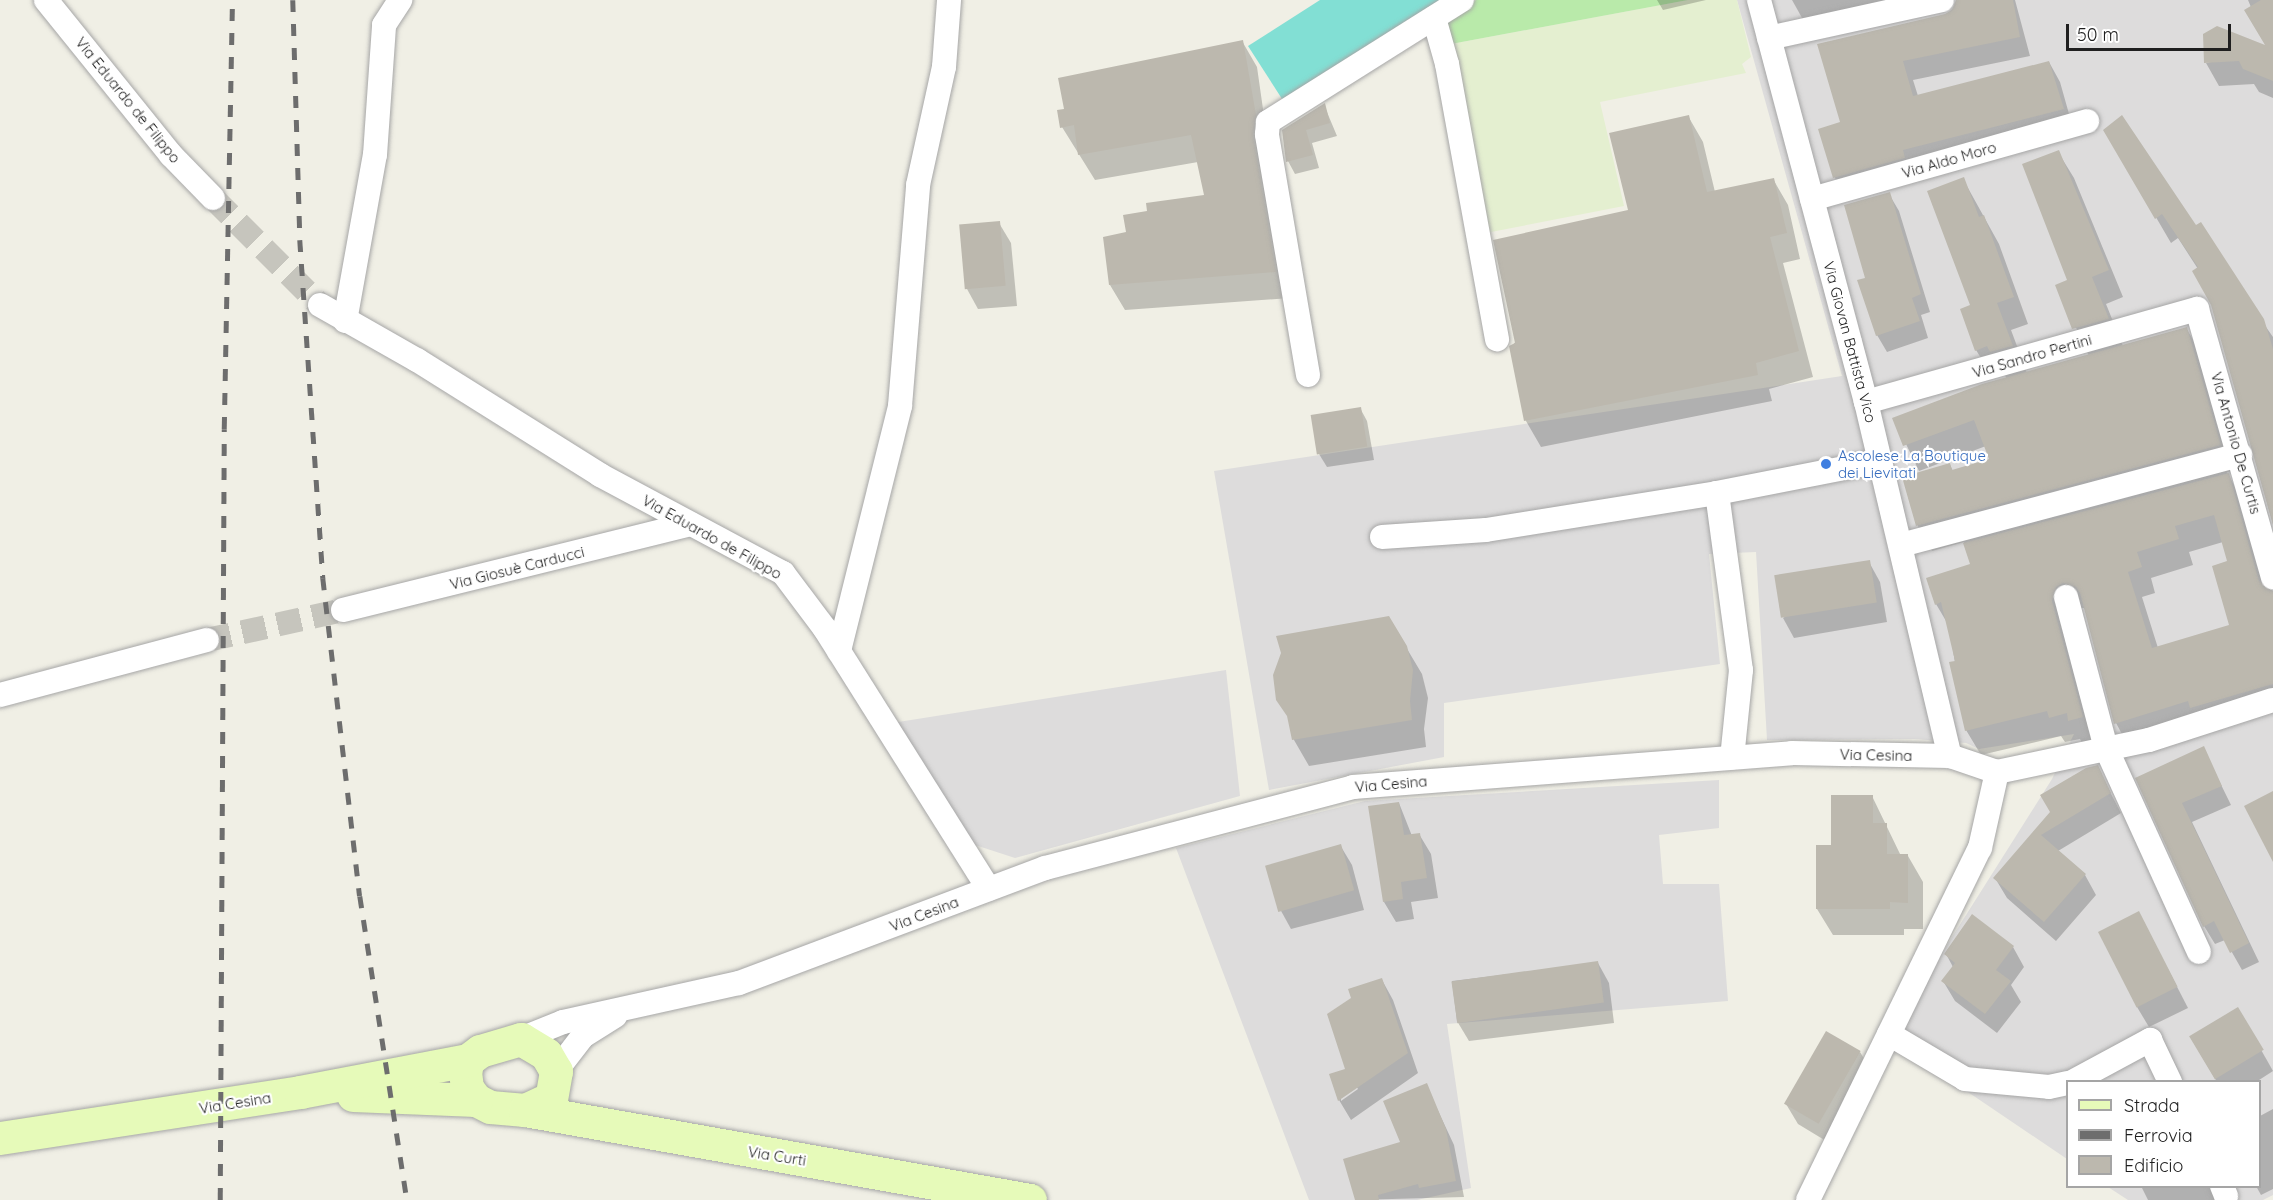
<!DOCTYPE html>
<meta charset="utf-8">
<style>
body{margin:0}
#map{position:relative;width:2273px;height:1200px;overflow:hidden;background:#f0efe5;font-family:Quicksand,sans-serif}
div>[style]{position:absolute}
.residential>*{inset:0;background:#dddcdc}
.farmland>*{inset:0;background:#e4efd0}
.grass>*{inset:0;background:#b9eaaa}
.pitch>*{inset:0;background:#82dfd4}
.shadow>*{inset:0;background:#0003}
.building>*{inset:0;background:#bcb8ae;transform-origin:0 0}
.street-tunnel>*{height:24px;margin-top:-12px;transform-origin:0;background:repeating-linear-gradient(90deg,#c6c5bd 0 24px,transparent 0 36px)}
.roads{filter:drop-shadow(0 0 2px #a6a6a6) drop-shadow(0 0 2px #a6a6a6)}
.street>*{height:24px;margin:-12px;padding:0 12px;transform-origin:12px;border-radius:12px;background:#fff}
.secondary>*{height:33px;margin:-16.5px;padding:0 16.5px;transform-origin:16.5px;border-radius:16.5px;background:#e6fab9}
.rail>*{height:4.5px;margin-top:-2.25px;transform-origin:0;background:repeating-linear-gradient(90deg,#6d6d6d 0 12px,transparent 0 24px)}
.dots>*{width:16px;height:16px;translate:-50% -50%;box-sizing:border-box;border:3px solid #fff;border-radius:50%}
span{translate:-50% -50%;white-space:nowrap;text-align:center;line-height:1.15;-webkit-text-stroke:4.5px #fff;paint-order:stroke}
.street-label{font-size:15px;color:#1f1f1f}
.shop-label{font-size:15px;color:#366cbe}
.left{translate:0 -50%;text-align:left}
.legend{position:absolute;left:2066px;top:1080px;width:195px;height:108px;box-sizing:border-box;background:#fff;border:2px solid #a5a5a5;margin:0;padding:8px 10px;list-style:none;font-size:18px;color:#1f1f1f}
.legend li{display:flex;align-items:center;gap:12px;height:30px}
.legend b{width:30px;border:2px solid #a5a5a5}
.scale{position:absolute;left:2066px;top:24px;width:165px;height:27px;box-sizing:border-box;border:3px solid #1f1f1f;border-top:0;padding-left:8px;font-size:18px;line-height:21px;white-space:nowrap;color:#1f1f1f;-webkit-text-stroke:4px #fff;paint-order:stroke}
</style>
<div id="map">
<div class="residential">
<div style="clip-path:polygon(1737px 0,2273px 0,2273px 1195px,2263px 1200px,2128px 1200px,2108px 1187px,2260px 1186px,2260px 1082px,2068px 1082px,2067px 1159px,1897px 1044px,1942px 953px,2052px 779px,2074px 734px,1979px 749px,1966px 743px,1915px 739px,1767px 740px,1756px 552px,1709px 554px,1720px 664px,1444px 703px,1444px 757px,1269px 790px,1214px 471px,1842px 376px)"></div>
<div style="clip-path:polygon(1226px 670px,1240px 796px,1015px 858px,969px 843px,892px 723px)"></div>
<div style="clip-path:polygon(1719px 780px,1719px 828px,1659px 835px,1663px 884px,1719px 884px,1728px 1001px,1447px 1024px,1471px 1188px,1417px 1200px,1309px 1200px,1176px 848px,1365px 801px)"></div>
</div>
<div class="farmland">
<div style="clip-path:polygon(1688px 0,1737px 0,1751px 57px,1742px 64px,1746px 73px,1600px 102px,1624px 206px,1486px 233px,1451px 44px)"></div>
</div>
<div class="grass">
<div style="clip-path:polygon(1476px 0,1688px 0,1451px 44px,1446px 18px)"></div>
</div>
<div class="pitch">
<div style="clip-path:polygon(1320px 0,1445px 0,1284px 102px,1248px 46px)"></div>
</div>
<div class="shadow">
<div style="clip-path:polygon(1657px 0,1706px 0,1663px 10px)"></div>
<div style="clip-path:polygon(1792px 0,1890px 0,1806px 25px)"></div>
<div style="clip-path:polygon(1974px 0,2015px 0,2030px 56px,1913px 80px,1918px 96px,2049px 62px,2060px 82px,2073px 128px,1846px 197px,1835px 178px,1820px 130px,1842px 123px,1956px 5px)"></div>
<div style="clip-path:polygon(2248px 0,2273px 0,2273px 98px,2259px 92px,2254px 84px,2219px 86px,2206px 63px,2268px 48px)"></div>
<div style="clip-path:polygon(1242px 41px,1257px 67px,1290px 298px,1125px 310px,1110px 285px,1128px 234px,1149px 212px,1206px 197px,1198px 162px,1095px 180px,1062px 127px)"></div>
<div style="clip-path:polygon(1324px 105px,1337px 136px,1312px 143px,1319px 168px,1295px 174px,1288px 161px,1283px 131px)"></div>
<div style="clip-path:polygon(1688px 116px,1703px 142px,1715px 192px,1773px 179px,1788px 205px,1800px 259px,1783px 263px,1813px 377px,1769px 389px,1772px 401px,1541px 447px,1526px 421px,1511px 347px,1630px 211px)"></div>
<div style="clip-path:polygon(2105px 130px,2196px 227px,2273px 337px,2273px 524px,2212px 305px,2198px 269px,2178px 238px,2171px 243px)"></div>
<div style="clip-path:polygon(evenodd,2058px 152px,2074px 178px,2123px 297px,2106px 304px,2123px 346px,2186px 328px,2201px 353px,2234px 471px,2227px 472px,2242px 500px,2269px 592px,2273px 592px,2273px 713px,2130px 749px,2116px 723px,2085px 608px,2076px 608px,2097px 743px,2084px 746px,2080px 739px,2065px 742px,2061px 736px,1981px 755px,1966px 730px,1949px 626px,1936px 604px,1972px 565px,1964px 542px,1932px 551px,1918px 526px,1904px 478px,1950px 465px,1953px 471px,1991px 460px,1986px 446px,1919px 471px,1894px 419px,2007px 379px,2003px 372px,1992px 376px,1976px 350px,1963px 179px,1999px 244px,2028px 324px,2011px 330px,2027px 373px,2089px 356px,2057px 286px,2069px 281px,2058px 152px,2223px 542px,2229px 563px,2231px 626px,2158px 648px,2142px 597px,2155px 593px,2151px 578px,2193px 565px,2189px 552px,2223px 542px)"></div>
<div style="clip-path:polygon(1889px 194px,1899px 211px,1930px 312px,1921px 315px,1928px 338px,1887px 352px,1877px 335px,1867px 279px)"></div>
<div style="clip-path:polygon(999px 223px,1011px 243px,1017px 306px,978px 309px,967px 289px)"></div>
<div style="clip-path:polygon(1360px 408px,1367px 421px,1374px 460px,1327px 467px,1319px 454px)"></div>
<div style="clip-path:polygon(1869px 562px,1880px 582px,1887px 622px,1794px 638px,1783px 618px)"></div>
<div style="clip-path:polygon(1388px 617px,1422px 674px,1428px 698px,1424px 729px,1426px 747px,1309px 766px,1294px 740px,1282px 653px)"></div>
<div style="clip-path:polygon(2203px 748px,2231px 805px,2192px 822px,2259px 962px,2242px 970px,2225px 940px,2215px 944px,2204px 926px,2137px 778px)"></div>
<div style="clip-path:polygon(2097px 767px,2121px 813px,2058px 851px,2085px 875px,2096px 895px,2056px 941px,2007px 898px,1995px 878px)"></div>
<div style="clip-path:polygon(1872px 796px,1901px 856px,1908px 856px,1923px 882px,1923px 929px,1904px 929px,1904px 935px,1833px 935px,1817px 909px,1832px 847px)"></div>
<div style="clip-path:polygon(1399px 803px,1412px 836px,1419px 834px,1431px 854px,1438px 898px,1411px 902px,1414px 919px,1396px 922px,1384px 902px)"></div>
<div style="clip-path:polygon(1340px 845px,1352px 865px,1364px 910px,1291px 929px,1280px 909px)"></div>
<div style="clip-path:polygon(2139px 913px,2188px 1008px,2149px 1027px,2137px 1007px)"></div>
<div style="clip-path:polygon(2013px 947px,2024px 967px,2011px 985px,2021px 1002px,1997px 1033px,1955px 1001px,1943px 981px,1953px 967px,1946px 954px)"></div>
<div style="clip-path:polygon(1598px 963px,1609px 983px,1614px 1023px,1469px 1041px,1457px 1021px,1452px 981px)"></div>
<div style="clip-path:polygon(evenodd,1382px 980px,1393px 1000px,1418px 1073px,1351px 1120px,1339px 1100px,1347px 1070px,1382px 980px,1356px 1086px,1358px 1089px,1341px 1101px,1341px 1097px,1356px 1086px)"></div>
<div style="clip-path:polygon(2238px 1009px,2273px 1071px,2256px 1082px,2217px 1082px,2191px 1038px)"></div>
<div style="clip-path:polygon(1860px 1052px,1872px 1072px,1831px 1144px,1798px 1124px,1786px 1104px)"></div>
<div style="clip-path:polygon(1426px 1085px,1454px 1145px,1464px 1197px,1356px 1200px,1402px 1143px)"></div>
<div style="clip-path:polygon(2273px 1109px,2273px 1189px,2261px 1195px,2256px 1186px,2260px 1186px,2260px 1116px)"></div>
<div style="clip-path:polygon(2141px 1186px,2212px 1186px,2219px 1200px,2148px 1200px)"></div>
</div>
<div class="building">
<div style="clip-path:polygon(1956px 0,2013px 0,2020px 37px,1903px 61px,1913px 96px,2049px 61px,2064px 109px,1903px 150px,1905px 158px,1833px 178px,1818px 129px,1840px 122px,1817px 44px,1945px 14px,1952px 10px)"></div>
<div style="clip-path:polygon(2261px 0,2273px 0,2273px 81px,2243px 69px,2239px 61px,2204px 63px,2203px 34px,2217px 26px,2265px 45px,2244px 10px)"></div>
<div style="clip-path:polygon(1243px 40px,1256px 115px,1253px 136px,1276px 272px,1109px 285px,1103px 237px,1126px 232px,1123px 215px,1147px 211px,1146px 203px,1204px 195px,1191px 135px,1078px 155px,1074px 125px,1060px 128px,1057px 110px,1064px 109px,1058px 78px)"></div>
<div style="clip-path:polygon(1325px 103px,1330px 123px,1306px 130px,1313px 155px,1286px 162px,1282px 130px)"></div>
<div style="clip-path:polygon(1689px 115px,1707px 192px,1774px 178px,1787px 233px,1770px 237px,1799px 351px,1756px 363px,1758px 375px,1524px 421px,1509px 346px,1515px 343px,1493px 240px,1628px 210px,1609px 133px)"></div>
<div style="clip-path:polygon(2122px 115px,2196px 225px,2201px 222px,2264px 319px,2273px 349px,2273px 525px,2211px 305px,2192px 271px,2198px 267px,2162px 214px,2155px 219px,2103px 130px)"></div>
<div style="clip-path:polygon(2059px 150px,2109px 270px,2092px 277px,2109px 319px,2072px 329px,2055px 285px,2067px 280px,2022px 164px)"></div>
<div style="clip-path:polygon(1964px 177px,1979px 217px,1984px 215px,2014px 297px,1997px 303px,2013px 346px,1990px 352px,1987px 346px,1975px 351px,1960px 309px,1970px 305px,1927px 191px)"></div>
<div style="clip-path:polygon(1890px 192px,1921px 294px,1912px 298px,1920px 321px,1876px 336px,1857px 280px,1865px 278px,1844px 205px)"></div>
<div style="left:1000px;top:221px;width:65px;height:41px;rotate:85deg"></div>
<div style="clip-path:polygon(2187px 327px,2221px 445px,1916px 526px,1902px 477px,1950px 463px,1952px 470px,1989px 459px,1974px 420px,1903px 446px,1892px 418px,1982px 384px)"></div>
<div style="left:1361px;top:407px;width:40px;height:51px;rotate:81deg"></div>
<div style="clip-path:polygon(evenodd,2229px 473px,2259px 581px,2273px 591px,2273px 684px,2190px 708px,2188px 701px,2114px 724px,2080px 593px,2076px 587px,2063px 583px,2056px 587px,2052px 601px,2083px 717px,2068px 721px,2067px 713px,2049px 718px,2047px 711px,1965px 731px,1949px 662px,1955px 661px,1941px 602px,1935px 605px,1926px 578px,1970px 564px,1963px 543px,2229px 473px,2214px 515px,2227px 561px,2212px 566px,2229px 625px,2152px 648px,2128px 572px,2142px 567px,2137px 552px,2179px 539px,2175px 526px,2214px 515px)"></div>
<div style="left:1870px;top:560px;width:43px;height:97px;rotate:81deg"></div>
<div style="clip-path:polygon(1389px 616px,1407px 646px,1413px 670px,1410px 701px,1412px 720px,1292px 740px,1287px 716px,1276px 700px,1273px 675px,1281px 653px,1276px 636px)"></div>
<div style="clip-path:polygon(2204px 746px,2222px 786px,2182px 803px,2249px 943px,2230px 953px,2214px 921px,2203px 927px,2135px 778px)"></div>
<div style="clip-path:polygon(2098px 765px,2111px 793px,2041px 835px,2086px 874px,2044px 922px,1993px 878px,2050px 812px,2040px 795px,2086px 768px)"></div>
<div style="clip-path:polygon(2273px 791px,2273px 862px,2244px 806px)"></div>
<div style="clip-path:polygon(1831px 795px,1873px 795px,1873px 823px,1887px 823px,1887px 854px,1908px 854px,1908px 903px,1890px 902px,1890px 909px,1816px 909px,1816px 845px,1831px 845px)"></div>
<div style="clip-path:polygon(1399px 802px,1404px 835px,1420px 833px,1427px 878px,1401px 882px,1403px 899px,1383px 902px,1368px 806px)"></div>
<div style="left:1341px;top:844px;width:48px;height:79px;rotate:74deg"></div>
<div style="left:2139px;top:911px;width:85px;height:46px;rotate:63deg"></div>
<div style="clip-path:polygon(1972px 914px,2014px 946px,1996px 970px,2011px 981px,1985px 1014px,1941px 981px,1955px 963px,1944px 954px)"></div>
<div style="left:1598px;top:961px;width:42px;height:148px;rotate:82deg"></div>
<div style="clip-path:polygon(1382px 978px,1408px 1053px,1338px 1101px,1329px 1074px,1345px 1069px,1327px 1014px,1351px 998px,1348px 989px)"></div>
<div style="left:2238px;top:1007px;width:50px;height:57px;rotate:59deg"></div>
<div style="left:1826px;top:1031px;width:40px;height:84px;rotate:30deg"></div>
<div style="clip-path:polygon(1427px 1083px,1446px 1129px,1456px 1181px,1419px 1188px,1418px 1184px,1378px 1195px,1379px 1200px,1355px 1200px,1343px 1159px,1400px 1142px,1383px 1101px)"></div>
</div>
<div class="street-tunnel">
<div style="left:213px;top:198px;width:151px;rotate:45deg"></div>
<div style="left:207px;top:640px;width:139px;rotate:-12.4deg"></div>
</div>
<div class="roads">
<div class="street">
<div style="left:46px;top:0;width:199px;rotate:51.1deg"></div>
<div style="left:171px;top:155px;width:60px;rotate:45.7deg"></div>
<div style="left:1759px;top:0;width:416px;rotate:75.1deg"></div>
<div style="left:1866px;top:402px;width:364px;rotate:76.7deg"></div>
<div style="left:1434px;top:18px;width:48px;rotate:74.2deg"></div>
<div style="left:1447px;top:64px;width:280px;rotate:79.7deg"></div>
<div style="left:1769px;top:38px;width:177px;rotate:-12.4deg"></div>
<div style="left:1812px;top:199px;width:286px;rotate:-15.8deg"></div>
<div style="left:320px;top:305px;width:112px;rotate:29.6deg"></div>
<div style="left:417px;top:360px;width:216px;rotate:32.1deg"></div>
<div style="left:600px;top:475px;width:208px;rotate:28.2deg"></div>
<div style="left:783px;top:573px;width:70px;rotate:53.1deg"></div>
<div style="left:825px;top:629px;width:307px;rotate:57.8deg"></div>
<div style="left:345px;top:321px;width:169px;rotate:-79.8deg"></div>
<div style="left:375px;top:155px;width:130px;rotate:-86deg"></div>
<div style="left:384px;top:25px;width:30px;rotate:-57deg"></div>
<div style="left:1308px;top:375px;width:244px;rotate:-99.7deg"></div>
<div style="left:1267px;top:134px;width:12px;rotate:-85deg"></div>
<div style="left:1268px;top:122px;width:229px;rotate:-32.2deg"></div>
<div style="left:1866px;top:402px;width:344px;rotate:-15.7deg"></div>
<div style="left:2197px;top:309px;width:279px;rotate:74.2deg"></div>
<div style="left:1717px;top:493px;width:179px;rotate:82.3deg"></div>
<div style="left:1741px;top:670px;width:88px;rotate:95.8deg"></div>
<div style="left:1382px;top:537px;width:104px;rotate:-3.9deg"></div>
<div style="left:1486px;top:530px;width:234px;rotate:-9.1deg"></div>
<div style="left:1717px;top:493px;width:166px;rotate:-11.1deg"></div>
<div style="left:1901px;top:545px;width:351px;rotate:-14.9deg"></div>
<div style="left:2066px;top:597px;width:156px;rotate:75.2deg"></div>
<div style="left:2106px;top:748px;width:224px;rotate:65.5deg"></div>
<div style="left:343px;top:610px;width:358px;rotate:-13.9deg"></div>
<div style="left:839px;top:651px;width:252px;rotate:-76deg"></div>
<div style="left:900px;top:406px;width:222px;rotate:-85.3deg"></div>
<div style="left:918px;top:185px;width:121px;rotate:-77.6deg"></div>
<div style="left:944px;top:67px;width:67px;rotate:-85.7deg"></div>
<div style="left:0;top:695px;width:214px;rotate:-14.9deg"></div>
<div style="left:1889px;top:1034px;width:88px;rotate:30.6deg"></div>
<div style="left:1965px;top:1079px;width:84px;rotate:5.4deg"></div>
<div style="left:2049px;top:1087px;width:19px;rotate:-12deg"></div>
<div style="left:521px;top:1039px;width:45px;rotate:-22deg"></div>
<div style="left:563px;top:1022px;width:180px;rotate:-12.5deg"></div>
<div style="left:739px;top:983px;width:327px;rotate:-20.6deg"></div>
<div style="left:1045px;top:868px;width:318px;rotate:-14.7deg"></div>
<div style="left:1353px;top:787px;width:440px;rotate:-4.4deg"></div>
<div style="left:1792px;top:753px;width:158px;rotate:1.1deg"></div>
<div style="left:1950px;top:756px;width:50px;rotate:18.8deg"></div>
<div style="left:1997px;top:772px;width:155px;rotate:-11.9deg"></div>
<div style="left:2149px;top:740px;width:130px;rotate:-17.9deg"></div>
<div style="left:556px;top:1071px;width:44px;rotate:-52.4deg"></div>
<div style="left:583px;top:1036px;width:38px;rotate:-32deg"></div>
<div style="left:2072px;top:1082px;width:89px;rotate:-28.3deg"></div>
<div style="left:2150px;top:1040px;width:47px;rotate:64.5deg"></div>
<div style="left:2222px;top:1186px;width:11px;rotate:68deg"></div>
<div style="left:1808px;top:1200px;width:392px;rotate:-64deg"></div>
<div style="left:1980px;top:848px;width:78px;rotate:-77.4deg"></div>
</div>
<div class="secondary">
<div style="left:521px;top:1039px;width:29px;rotate:31deg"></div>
<div style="left:546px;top:1054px;width:20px;rotate:60deg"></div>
<div style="left:556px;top:1071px;width:27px;rotate:100deg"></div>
<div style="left:551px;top:1098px;width:29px;rotate:155deg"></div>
<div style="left:525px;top:1110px;width:35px;rotate:-175deg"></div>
<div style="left:490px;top:1107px;width:16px;rotate:-153deg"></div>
<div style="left:476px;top:1100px;width:15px;rotate:-127deg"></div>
<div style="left:467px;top:1088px;width:16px;rotate:-97deg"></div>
<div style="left:465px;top:1072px;width:12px;rotate:-76deg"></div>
<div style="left:468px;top:1060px;width:15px;rotate:-37deg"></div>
<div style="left:480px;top:1051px;width:43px;rotate:-16.3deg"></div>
<div style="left:353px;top:1095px;width:123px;rotate:2.3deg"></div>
<div style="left:525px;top:1110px;width:513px;rotate:10.11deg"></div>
<div style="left:0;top:1138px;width:304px;rotate:-8.7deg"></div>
<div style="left:300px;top:1092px;width:171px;rotate:-10.8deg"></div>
</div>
</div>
<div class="rail">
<div style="left:293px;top:0;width:240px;rotate:88.3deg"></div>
<div style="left:300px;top:240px;width:339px;rotate:86.1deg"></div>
<div style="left:323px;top:578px;width:320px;rotate:83.4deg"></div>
<div style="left:360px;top:896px;width:308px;rotate:81.2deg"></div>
<div style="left:220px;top:1200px;width:771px;rotate:-89.7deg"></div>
<div style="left:224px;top:429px;width:429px;rotate:-88.9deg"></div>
</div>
<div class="dots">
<div style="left:1826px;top:464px;background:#3f7fe0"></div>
</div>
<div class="street-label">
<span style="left:128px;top:100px;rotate:51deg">Via Eduardo de Filippo</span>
<span style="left:1949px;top:160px;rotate:-16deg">Via Aldo Moro</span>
<span style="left:1850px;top:342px;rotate:75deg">Via Giovan Battista Vico</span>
<span style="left:2032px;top:356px;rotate:-16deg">Via Sandro Pertini</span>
<span style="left:2236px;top:443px;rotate:74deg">Via Antonio De Curtis</span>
<span style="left:712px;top:537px;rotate:29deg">Via Eduardo de Filippo</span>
<span style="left:517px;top:568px;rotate:-14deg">Via Giosuè Carducci</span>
<span style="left:1876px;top:755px;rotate:1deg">Via Cesina</span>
<span style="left:1391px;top:784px;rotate:-5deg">Via Cesina</span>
<span style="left:924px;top:914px;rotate:-21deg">Via Cesina</span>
<span style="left:235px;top:1103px;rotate:-9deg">Via Cesina</span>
<span style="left:777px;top:1156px;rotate:9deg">Via Curti</span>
</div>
<div class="shop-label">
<span class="left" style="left:1838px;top:464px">Ascolese La Boutique<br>dei Lievitati</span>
</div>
<ul class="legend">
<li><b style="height:8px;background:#e6fab9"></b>Strada</li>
<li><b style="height:8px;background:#6d6d6d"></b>Ferrovia</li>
<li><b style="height:16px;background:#bcb8ae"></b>Edificio</li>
</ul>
<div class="scale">50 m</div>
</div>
